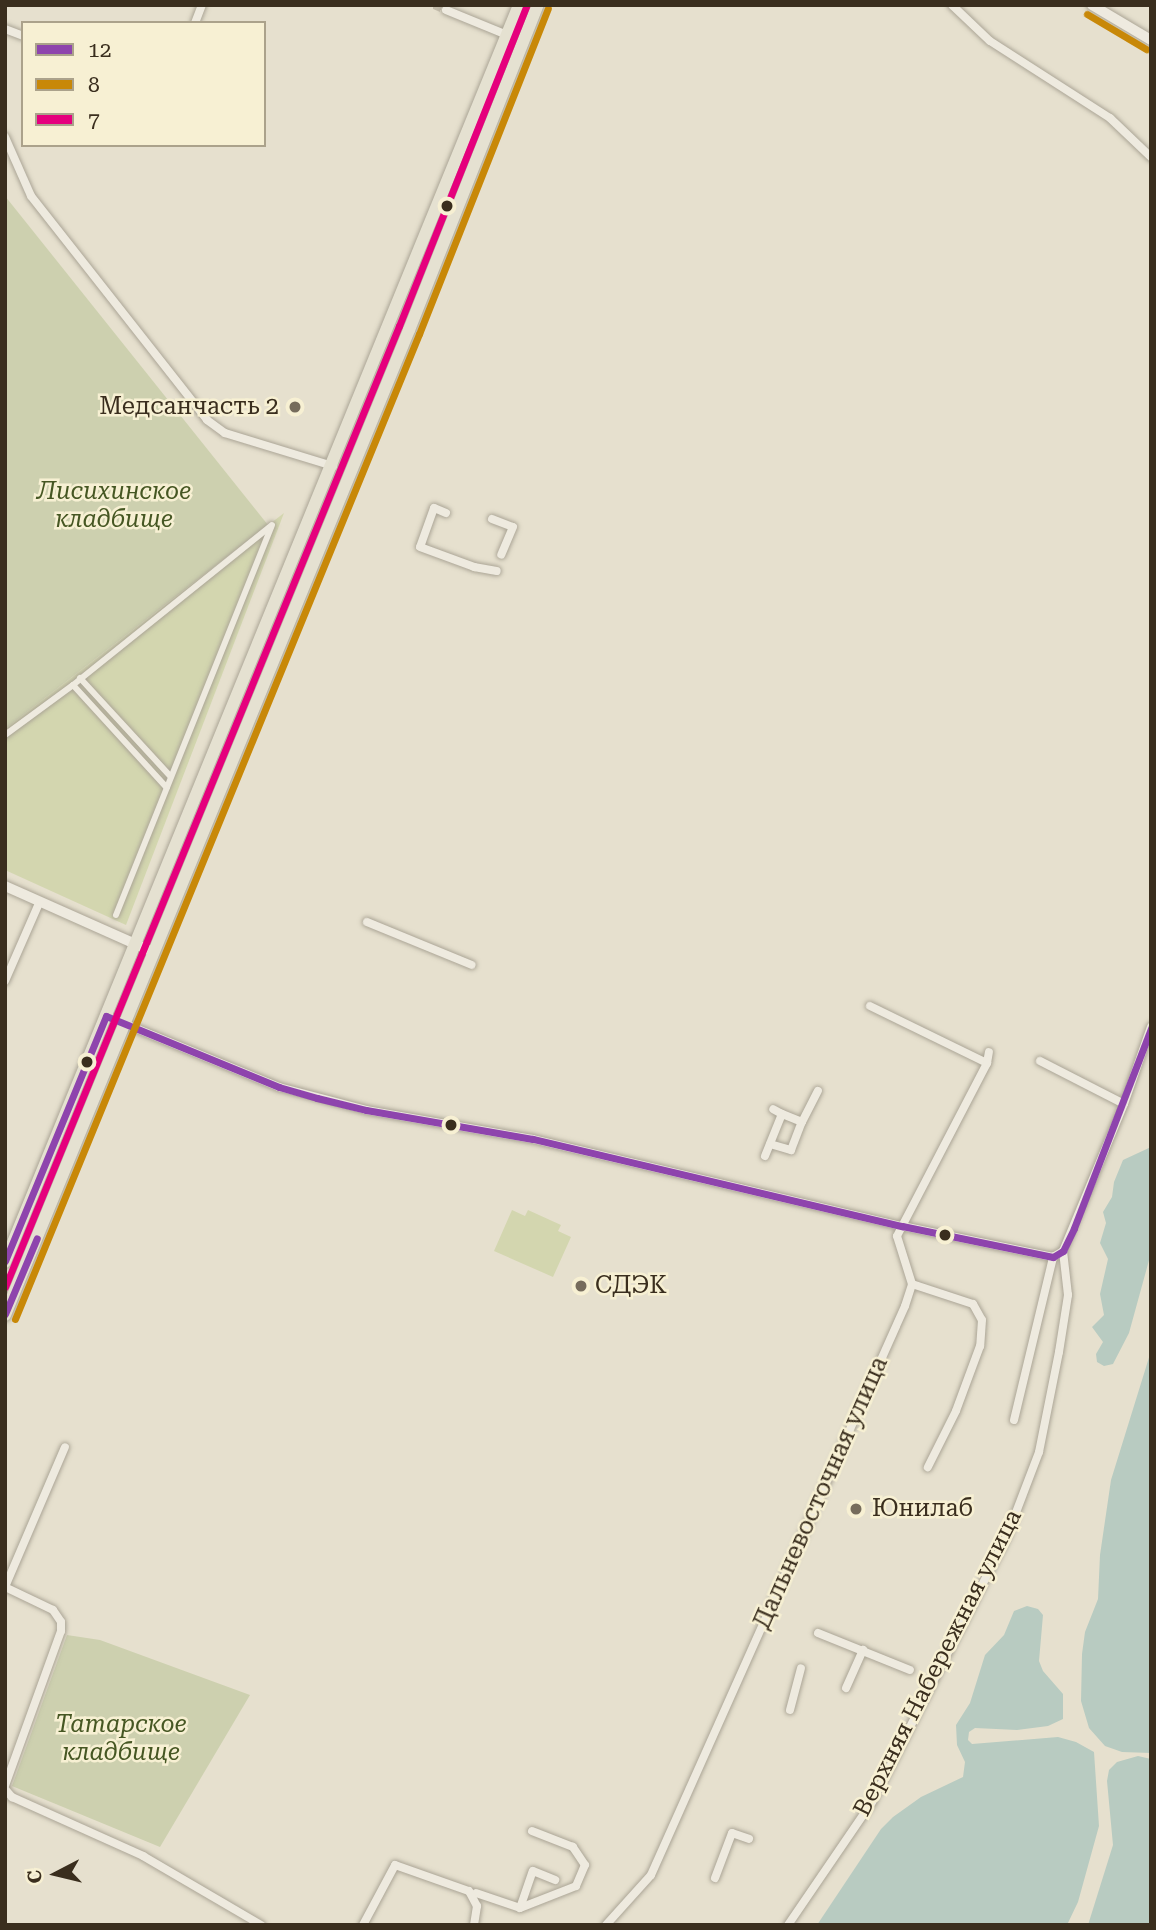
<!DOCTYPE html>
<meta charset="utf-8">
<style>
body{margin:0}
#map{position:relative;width:1156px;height:1930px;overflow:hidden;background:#e6e0ce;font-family:"Roboto Serif",serif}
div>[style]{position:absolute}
.green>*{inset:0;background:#d3d6af}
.cemetery>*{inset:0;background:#cdd0af}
.water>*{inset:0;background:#b8cbc1}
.minor-tunnel>*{height:8px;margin-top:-4px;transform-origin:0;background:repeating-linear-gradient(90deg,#c4bcab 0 8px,transparent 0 12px)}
.roads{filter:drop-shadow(0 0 2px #aba596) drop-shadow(0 0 2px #aba596)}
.pedestrian>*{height:6px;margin:-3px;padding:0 3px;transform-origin:3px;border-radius:3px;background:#eeeadf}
.minor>*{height:8px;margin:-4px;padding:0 4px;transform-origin:4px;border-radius:4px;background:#eeeadf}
.secondary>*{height:10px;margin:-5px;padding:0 5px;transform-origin:5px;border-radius:5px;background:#eeeadf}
.primary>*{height:12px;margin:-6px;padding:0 6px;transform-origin:6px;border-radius:6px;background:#e5e1d1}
.bus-1>*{height:7px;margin:-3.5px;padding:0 3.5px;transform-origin:3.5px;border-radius:3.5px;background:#8e44ad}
.bus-2>*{height:7px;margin:-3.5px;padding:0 3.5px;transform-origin:3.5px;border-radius:3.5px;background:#c88808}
.bus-3>*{height:7px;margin:-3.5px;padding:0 3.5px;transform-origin:3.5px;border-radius:3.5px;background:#e5007d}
.dots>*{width:19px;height:19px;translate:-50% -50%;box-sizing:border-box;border:4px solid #f7f0d3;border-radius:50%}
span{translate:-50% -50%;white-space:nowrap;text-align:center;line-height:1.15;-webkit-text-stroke:5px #f7f0d3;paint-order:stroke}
.poi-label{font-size:24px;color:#3a2e1e}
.right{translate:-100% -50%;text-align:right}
.left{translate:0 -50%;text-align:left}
.park-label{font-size:24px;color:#465723;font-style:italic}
.street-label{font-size:24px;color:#3a2e1e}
.frame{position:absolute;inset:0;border:7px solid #3a2e1e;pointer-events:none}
.legend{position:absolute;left:21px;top:21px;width:245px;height:126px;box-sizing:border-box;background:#f7f0d3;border:2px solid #aba28b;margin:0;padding:9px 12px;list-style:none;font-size:21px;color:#3a2e1e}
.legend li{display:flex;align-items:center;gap:14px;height:35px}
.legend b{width:35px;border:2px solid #aba28b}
.north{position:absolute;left:21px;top:1839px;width:70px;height:70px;-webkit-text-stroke:5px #f7f0d3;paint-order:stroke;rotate:263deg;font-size:19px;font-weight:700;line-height:28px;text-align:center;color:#3a2e1e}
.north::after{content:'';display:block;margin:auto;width:24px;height:32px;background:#3a2e1e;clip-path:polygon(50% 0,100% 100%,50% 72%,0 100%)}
</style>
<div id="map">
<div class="green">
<div style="clip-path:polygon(284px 513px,126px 925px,5px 870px,5px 729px)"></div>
<div style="clip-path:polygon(512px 1210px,525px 1216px,528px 1210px,561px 1225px,558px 1231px,571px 1237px,553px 1277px,494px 1251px)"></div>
</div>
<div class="cemetery">
<div style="clip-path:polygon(5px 196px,268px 525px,5px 729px)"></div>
<div style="clip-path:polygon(67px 1635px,100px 1640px,250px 1695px,160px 1847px,12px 1786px)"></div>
</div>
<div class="water">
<div style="clip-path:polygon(1151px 1147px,1151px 1253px,1129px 1333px,1113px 1364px,1104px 1366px,1097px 1362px,1096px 1354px,1103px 1342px,1092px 1327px,1104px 1315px,1100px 1294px,1108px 1259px,1100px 1243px,1106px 1223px,1103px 1212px,1112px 1197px,1114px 1182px,1123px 1160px)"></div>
<div style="clip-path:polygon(1151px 1351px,1151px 1753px,1122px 1752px,1105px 1746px,1089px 1728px,1081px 1701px,1082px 1654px,1085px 1632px,1098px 1599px,1100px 1555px,1111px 1480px)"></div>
<div style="clip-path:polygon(1027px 1606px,1038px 1609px,1043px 1615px,1039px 1661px,1043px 1671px,1063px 1694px,1063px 1719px,1048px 1726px,1017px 1730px,975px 1728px,969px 1732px,968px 1740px,972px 1744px,1058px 1737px,1076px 1742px,1094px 1752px,1099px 1826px,1078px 1902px,1067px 1925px,817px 1925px,881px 1829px,893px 1817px,921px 1797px,963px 1777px,965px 1762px,957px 1745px,956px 1725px,970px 1703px,985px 1655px,1004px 1635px,1014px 1611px)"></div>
<div style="clip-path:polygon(1138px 1756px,1151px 1759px,1151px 1925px,1088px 1925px,1113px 1845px,1107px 1781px,1109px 1770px,1117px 1762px)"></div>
</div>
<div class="minor-tunnel">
<div style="left:434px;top:5px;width:13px;rotate:23deg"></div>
</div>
<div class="roads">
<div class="pedestrian">
<div style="left:80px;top:678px;width:134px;rotate:47.4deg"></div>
<div style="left:73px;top:685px;width:139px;rotate:47.6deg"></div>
<div style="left:5px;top:735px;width:84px;rotate:-36.3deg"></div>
<div style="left:73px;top:685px;width:254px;rotate:-38.8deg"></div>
<div style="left:116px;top:915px;width:420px;rotate:-68.2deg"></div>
</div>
<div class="minor">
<div style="left:952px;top:5px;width:52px;rotate:43.5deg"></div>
<div style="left:990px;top:41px;width:143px;rotate:32.7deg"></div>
<div style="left:1110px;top:118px;width:57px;rotate:43.6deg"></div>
<div style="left:446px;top:10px;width:66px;rotate:22.3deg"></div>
<div style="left:195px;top:23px;width:19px;rotate:-69deg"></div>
<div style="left:5px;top:29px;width:19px;rotate:21deg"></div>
<div style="left:5px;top:137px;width:64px;rotate:66.2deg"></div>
<div style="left:31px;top:196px;width:285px;rotate:51.8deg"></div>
<div style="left:207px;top:420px;width:22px;rotate:36deg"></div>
<div style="left:225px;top:433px;width:113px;rotate:17deg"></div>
<div style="left:446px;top:513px;width:13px;rotate:-157deg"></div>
<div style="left:434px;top:508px;width:41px;rotate:109.7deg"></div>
<div style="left:420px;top:547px;width:58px;rotate:20.3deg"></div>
<div style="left:474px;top:567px;width:23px;rotate:10deg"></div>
<div style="left:492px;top:519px;width:22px;rotate:21deg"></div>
<div style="left:513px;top:527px;width:30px;rotate:113deg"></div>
<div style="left:367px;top:922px;width:113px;rotate:22.3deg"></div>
<div style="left:5px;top:981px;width:87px;rotate:-66.4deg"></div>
<div style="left:870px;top:1006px;width:130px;rotate:26deg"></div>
<div style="left:106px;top:1016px;width:187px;rotate:22.3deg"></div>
<div style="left:279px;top:1087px;width:90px;rotate:14.8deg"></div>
<div style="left:366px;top:1110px;width:169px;rotate:9.9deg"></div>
<div style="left:533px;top:1139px;width:379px;rotate:13.3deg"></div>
<div style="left:902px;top:1226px;width:154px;rotate:11.6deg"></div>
<div style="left:1053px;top:1257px;width:12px;rotate:-31deg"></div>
<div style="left:1040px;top:1061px;width:94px;rotate:27.1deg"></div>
<div style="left:802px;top:1122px;width:35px;rotate:-63deg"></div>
<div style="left:770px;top:1144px;width:22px;rotate:16deg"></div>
<div style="left:791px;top:1150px;width:30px;rotate:-69deg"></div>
<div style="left:802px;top:1122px;width:22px;rotate:-158deg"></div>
<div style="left:765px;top:1156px;width:45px;rotate:-68deg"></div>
<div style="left:782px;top:1114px;width:10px;rotate:-151deg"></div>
<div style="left:912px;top:1284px;width:64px;rotate:18.2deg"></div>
<div style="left:973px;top:1304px;width:18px;rotate:61deg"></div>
<div style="left:982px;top:1320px;width:26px;rotate:94deg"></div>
<div style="left:980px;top:1346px;width:69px;rotate:110.3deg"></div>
<div style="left:956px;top:1411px;width:63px;rotate:116.6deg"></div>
<div style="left:1014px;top:1420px;width:168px;rotate:-76.5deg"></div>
<div style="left:5px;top:1587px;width:53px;rotate:25.6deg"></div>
<div style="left:53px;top:1610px;width:14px;rotate:56deg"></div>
<div style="left:61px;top:1622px;width:9px;rotate:90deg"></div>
<div style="left:61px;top:1631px;width:165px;rotate:109.9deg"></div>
<div style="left:5px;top:1587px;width:152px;rotate:-66.8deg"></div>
<div style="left:818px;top:1633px;width:99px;rotate:21.9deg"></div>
<div style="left:846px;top:1688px;width:42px;rotate:-65.9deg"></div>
<div style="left:790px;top:1710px;width:43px;rotate:-75.3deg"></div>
<div style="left:5px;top:1789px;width:11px;rotate:49deg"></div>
<div style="left:12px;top:1797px;width:144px;rotate:24.2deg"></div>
<div style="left:143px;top:1856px;width:137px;rotate:30.3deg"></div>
<div style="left:715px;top:1878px;width:48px;rotate:-69.3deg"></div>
<div style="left:732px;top:1833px;width:18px;rotate:19deg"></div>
<div style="left:476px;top:1893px;width:46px;rotate:18.8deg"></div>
<div style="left:520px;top:1908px;width:39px;rotate:-71deg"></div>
<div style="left:533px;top:1871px;width:24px;rotate:22deg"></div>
<div style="left:520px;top:1908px;width:60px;rotate:-21.4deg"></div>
<div style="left:576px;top:1886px;width:23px;rotate:-67deg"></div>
<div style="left:585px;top:1865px;width:22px;rotate:-124deg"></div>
<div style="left:573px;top:1847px;width:44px;rotate:-158.7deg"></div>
<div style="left:363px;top:1925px;width:68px;rotate:-61.9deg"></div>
<div style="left:395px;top:1865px;width:78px;rotate:19.4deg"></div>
<div style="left:469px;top:1891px;width:17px;rotate:62deg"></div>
<div style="left:477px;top:1906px;width:19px;rotate:99deg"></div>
<div style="left:606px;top:1925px;width:67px;rotate:-48deg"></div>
<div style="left:651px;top:1875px;width:623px;rotate:-65.94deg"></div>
<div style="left:905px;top:1306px;width:23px;rotate:-72deg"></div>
<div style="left:912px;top:1284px;width:50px;rotate:-107.4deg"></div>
<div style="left:897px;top:1236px;width:195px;rotate:-62.5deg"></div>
<div style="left:987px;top:1063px;width:11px;rotate:-80deg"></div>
<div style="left:788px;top:1925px;width:149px;rotate:-55.7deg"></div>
<div style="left:872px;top:1802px;width:298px;rotate:-63.1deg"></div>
<div style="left:1007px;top:1536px;width:90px;rotate:-69.1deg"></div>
<div style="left:1039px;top:1452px;width:102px;rotate:-78.7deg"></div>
<div style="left:1059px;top:1352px;width:58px;rotate:-81deg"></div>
<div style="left:1068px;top:1295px;width:44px;rotate:-96.5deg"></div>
<div style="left:1063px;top:1251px;width:159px;rotate:-67.5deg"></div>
<div style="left:1124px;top:1104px;width:82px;rotate:-70.7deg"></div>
</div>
<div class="secondary">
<div style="left:1092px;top:5px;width:69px;rotate:30.7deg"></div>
<div style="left:5px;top:886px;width:162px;rotate:24deg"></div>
</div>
<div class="primary">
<div style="left:5px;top:1262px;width:1358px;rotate:-67.76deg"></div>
<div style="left:5px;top:1315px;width:1065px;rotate:-67.7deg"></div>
<div style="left:409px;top:330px;width:350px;rotate:-68.4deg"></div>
</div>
</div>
<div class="bus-1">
<div style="left:5px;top:1261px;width:265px;rotate:-67.6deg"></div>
<div style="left:106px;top:1016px;width:187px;rotate:22.3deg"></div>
<div style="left:279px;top:1087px;width:40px;rotate:16deg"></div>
<div style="left:317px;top:1098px;width:50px;rotate:13.8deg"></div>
<div style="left:366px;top:1110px;width:169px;rotate:9.9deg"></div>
<div style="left:533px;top:1139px;width:379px;rotate:13.3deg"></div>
<div style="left:902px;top:1226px;width:154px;rotate:11.6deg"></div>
<div style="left:1053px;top:1257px;width:12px;rotate:-31deg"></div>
<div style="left:1063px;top:1251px;width:25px;rotate:-64deg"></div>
<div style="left:1074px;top:1228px;width:214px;rotate:-68.9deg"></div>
<div style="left:5px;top:1314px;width:82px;rotate:-67.2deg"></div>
</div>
<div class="bus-2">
<div style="left:1087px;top:14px;width:69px;rotate:30.7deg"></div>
<div style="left:15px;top:1319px;width:1065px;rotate:-67.7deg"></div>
<div style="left:419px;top:334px;width:350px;rotate:-68.4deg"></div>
</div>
<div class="bus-3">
<div style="left:5px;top:1287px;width:1039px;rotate:-67.71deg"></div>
<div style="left:399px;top:326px;width:346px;rotate:-68.3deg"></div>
</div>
<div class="dots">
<div style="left:447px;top:206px;background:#3a2e1e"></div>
<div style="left:295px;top:407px;background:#766c5c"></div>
<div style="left:87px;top:1062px;background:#3a2e1e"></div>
<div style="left:451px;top:1125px;background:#3a2e1e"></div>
<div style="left:945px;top:1235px;background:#3a2e1e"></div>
<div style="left:581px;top:1286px;background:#766c5c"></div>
<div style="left:856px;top:1509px;background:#766c5c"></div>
</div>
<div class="poi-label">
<span class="right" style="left:279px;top:407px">Медсанчасть 2</span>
<span class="left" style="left:595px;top:1286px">СДЭК</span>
<span class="left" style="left:872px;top:1509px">Юнилаб</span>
</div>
<div class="park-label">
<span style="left:114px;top:506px">Лисихинское<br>кладбище</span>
<span style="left:121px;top:1739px">Татарское<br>кладбище</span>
</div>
<div class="street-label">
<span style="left:821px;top:1493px;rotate:-66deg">Дальневосточная улица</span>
<span style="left:938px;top:1663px;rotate:-63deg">Верхняя Набережная улица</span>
</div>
<div class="frame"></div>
<ul class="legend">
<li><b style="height:9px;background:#8e44ad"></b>12</li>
<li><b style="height:9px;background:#c88808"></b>8</li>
<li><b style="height:9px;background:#e5007d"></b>7</li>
</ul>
<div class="north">С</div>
</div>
